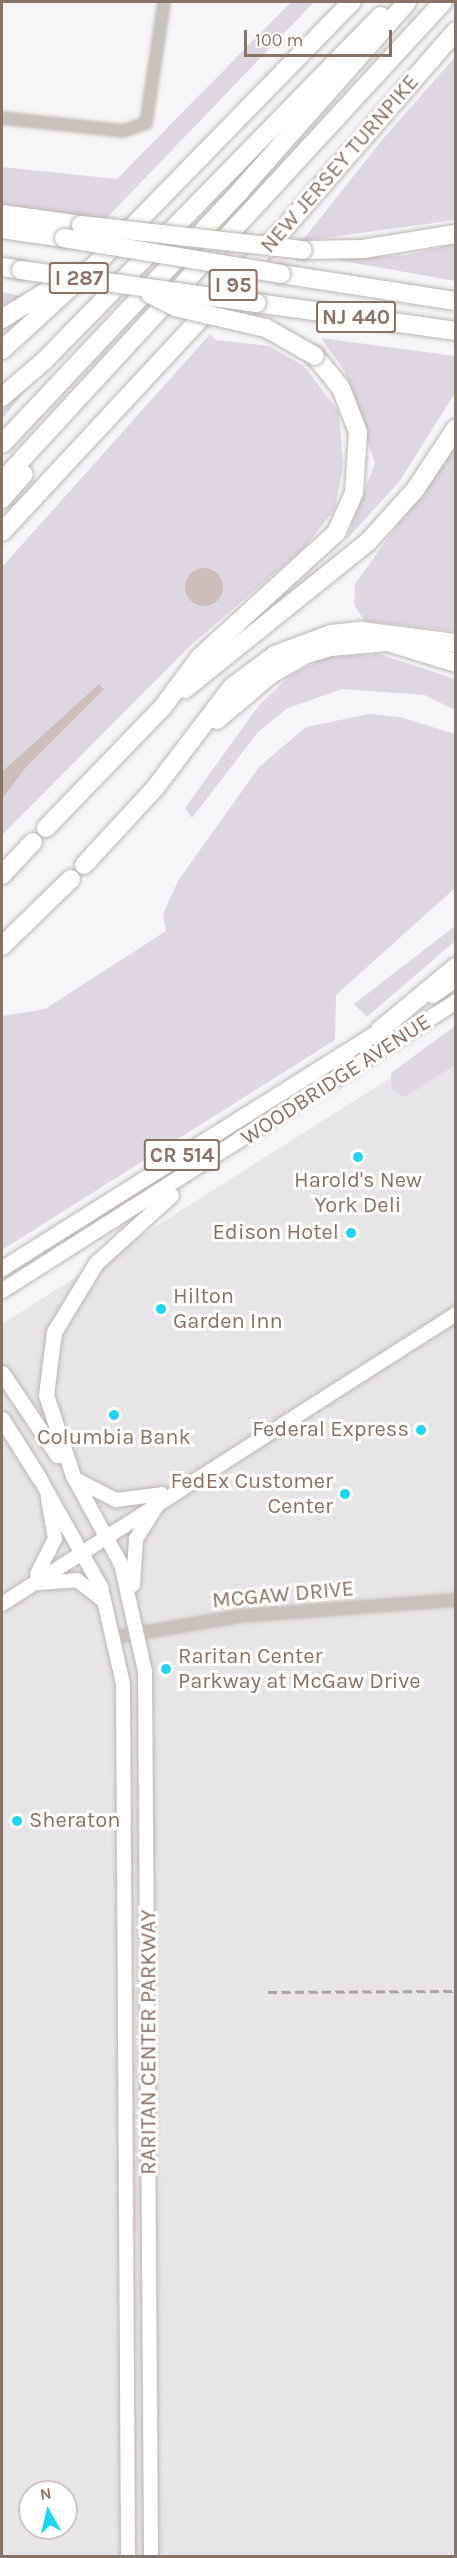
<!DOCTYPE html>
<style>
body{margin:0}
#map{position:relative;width:457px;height:2558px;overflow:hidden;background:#f6f6f9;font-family:Karla,sans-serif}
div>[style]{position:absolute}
.built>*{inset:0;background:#e7e5e7}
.green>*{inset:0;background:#dcd7e1}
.water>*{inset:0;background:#cdbebb}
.round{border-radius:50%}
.roads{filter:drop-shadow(0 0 2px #bdb5b1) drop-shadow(0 0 2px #bdb5b1)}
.street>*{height:10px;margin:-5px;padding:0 5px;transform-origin:5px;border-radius:5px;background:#c8c2bf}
.secondary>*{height:14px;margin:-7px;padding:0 7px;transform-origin:7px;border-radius:7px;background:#fff}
.primary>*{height:15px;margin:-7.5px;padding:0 7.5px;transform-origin:7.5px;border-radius:7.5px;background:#fff}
.highway>*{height:18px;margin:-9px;padding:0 9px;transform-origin:9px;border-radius:9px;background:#fff}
.rail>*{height:3px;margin-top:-1.5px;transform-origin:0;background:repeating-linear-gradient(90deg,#ada39e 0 9px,transparent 0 13.5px)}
.bridges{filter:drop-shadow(0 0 2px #bbb5b2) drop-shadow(0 0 2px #bbb5b2)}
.highway-bridge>*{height:18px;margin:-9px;padding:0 9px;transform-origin:9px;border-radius:9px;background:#fff}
.dots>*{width:16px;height:16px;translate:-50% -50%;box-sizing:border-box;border:3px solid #fff;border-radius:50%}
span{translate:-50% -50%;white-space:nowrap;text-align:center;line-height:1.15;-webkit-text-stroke:6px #fff;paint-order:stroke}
.shield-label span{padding:2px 4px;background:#fff;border:2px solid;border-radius:4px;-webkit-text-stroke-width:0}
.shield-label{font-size:21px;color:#897266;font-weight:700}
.street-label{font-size:22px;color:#897266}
.poi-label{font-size:22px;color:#897266}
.right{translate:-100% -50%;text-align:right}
.left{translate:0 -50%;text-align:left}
.frame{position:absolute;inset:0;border:3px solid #897266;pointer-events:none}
.north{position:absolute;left:18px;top:2480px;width:60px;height:60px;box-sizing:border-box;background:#fff;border:2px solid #d0c7c2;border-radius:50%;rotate:352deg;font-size:16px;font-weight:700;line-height:24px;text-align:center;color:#897266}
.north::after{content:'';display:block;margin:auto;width:21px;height:27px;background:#21d3ee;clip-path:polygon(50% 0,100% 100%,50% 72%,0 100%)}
.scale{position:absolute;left:244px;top:30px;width:148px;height:27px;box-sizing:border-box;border:3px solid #897266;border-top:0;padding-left:8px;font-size:18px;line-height:21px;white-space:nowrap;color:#897266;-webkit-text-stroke:4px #fff;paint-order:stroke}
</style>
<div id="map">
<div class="built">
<div style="clip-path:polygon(evenodd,455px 1037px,455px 2556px,2px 2556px,2px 1324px,455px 1037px,30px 2492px,66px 2492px,66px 2528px,30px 2528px,30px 2492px)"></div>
</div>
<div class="green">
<div style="clip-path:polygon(291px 2px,314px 2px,103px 222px,2px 206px,2px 167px,117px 179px)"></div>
<div style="clip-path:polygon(455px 57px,455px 220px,302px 241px,382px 140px)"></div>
<div style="clip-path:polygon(455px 244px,455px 281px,332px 259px,407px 255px)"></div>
<div style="clip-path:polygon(2px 292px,21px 296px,2px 307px)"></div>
<div style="clip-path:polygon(210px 334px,216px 340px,269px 346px,304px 366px,339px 412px,343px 467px,335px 509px,304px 548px,190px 646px,2px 835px,2px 567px)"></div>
<div style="clip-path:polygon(321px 338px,455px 356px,455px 393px,399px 482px,346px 540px,375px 463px,345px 372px)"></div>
<div style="clip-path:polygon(31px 384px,2px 419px,2px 410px)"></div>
<div style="clip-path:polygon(455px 444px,455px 631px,365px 621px,354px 605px,355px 584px)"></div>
<div style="clip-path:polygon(379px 654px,455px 679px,455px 710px,425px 695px,342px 689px,288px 708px,258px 732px,192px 818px,185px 808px,259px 705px,291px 675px,326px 657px)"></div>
<div style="clip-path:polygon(369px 714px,400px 717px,455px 734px,455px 888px,336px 995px,335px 1040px,2px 1250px,2px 1016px,45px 1009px,166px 931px,163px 914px,178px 881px,259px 767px,306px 727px)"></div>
<div style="clip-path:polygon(455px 926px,455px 941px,367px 1017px,354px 1004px)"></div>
<div style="clip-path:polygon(455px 1026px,455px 1065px,405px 1097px,392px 1091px,391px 1073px)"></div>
</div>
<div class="water">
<div class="round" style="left:185px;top:568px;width:38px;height:38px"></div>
<div style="clip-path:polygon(99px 684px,104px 689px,26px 767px,2px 799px,2px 772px)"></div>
</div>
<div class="roads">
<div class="street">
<div style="left:2px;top:118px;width:122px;rotate:6.1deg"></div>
<div style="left:123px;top:131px;width:24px;rotate:-19deg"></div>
<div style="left:146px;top:123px;width:122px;rotate:-81.5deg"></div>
<div style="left:116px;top:1637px;width:126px;rotate:-9.6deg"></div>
<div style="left:240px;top:1616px;width:217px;rotate:-4.2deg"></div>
</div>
<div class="secondary">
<div style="left:433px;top:996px;width:28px;rotate:-35deg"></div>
<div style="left:73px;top:1476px;width:100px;rotate:61.4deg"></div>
<div style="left:121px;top:1564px;width:110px;rotate:77.4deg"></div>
<div style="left:145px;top:1671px;width:885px;rotate:89.61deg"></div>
<div style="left:41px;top:1481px;width:122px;rotate:60.5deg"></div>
<div style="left:101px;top:1587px;width:99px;rotate:77.2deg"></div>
<div style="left:123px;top:1684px;width:872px;rotate:89.67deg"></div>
<div style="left:79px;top:1481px;width:42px;rotate:27.2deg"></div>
<div style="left:116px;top:1500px;width:46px;rotate:-7.4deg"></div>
<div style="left:37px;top:1574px;width:39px;rotate:-63deg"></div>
<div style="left:55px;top:1539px;width:41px;rotate:-99.9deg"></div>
<div style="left:38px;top:1583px;width:39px;rotate:-4deg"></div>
<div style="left:77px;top:1580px;width:33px;rotate:38deg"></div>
<div style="left:133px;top:1585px;width:46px;rotate:-86.3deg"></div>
<div style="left:136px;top:1539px;width:39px;rotate:-58deg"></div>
<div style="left:2px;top:1604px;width:539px;rotate:-32.57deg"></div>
</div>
<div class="primary">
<div style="left:2px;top:1268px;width:447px;rotate:-32.2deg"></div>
<div style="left:2px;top:1290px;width:538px;rotate:-32.48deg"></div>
<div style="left:2px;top:1373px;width:99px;rotate:56.1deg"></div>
<div style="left:2px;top:1419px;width:73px;rotate:57.8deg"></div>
<div style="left:73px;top:1476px;width:85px;rotate:-108.4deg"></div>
<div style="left:46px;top:1395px;width:64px;rotate:-82.8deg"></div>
<div style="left:54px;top:1332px;width:81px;rotate:-58.7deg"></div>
<div style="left:96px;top:1263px;width:101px;rotate:-42.2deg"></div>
</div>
<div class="highway">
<div style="left:2px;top:214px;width:80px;rotate:7.9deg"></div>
<div style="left:2px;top:229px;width:63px;rotate:8.3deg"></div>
<div style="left:303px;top:250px;width:60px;rotate:-1deg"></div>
<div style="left:363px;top:249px;width:94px;rotate:-9.2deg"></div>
<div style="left:2px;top:267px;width:19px;rotate:9deg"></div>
<div style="left:281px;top:274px;width:177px;rotate:8.8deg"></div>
<div style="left:257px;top:303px;width:201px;rotate:8deg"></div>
<div style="left:2px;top:319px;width:87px;rotate:-31.9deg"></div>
<div style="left:2px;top:350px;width:129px;rotate:-42.5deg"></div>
<div style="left:97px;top:263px;width:365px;rotate:-45.7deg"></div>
<div style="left:2px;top:397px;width:55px;rotate:-40.6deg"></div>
<div style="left:44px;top:361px;width:482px;rotate:-45.7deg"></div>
<div style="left:2px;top:444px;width:347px;rotate:-46.7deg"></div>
<div style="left:240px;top:191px;width:252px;rotate:-48.5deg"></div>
<div style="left:2px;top:481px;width:651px;rotate:-47.37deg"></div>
<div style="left:2px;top:499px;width:33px;rotate:-49deg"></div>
<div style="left:2px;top:532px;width:411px;rotate:-47.1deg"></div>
<div style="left:282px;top:231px;width:265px;rotate:-49deg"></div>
<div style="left:185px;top:689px;width:235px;rotate:-38.8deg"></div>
<div style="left:368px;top:542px;width:70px;rotate:-47.9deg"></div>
<div style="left:415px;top:490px;width:74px;rotate:-56.5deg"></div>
<div style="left:217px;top:720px;width:70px;rotate:-40.3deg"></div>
<div style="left:270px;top:675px;width:39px;rotate:-30deg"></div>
<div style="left:304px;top:655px;width:28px;rotate:-17deg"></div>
<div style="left:331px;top:647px;width:56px;rotate:-5.1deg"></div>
<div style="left:387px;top:642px;width:72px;rotate:16.9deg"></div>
<div style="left:46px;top:828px;width:167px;rotate:-46deg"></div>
<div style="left:162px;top:708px;width:64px;rotate:-53.3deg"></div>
<div style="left:200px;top:657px;width:184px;rotate:-42.4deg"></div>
<div style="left:336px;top:533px;width:44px;rotate:-65.8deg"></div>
<div style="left:354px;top:493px;width:61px;rotate:-86.2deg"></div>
<div style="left:358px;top:432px;width:47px;rotate:-111.1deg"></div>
<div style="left:341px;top:388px;width:41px;rotate:-129.1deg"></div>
<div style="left:84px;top:865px;width:105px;rotate:-47.3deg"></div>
<div style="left:155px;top:788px;width:127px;rotate:-52.7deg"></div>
<div style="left:232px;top:687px;width:54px;rotate:-36.7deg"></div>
<div style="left:275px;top:655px;width:60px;rotate:-20.6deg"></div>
<div style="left:331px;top:634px;width:31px;rotate:-6deg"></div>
<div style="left:362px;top:631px;width:95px;rotate:7.3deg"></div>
<div style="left:2px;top:875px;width:45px;rotate:-46.8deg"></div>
<div style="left:2px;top:946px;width:96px;rotate:-44.2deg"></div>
<div style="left:380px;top:1030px;width:99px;rotate:-39.7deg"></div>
</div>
</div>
<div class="rail">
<div style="left:268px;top:1992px;width:188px;rotate:-0.3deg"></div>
</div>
<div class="bridges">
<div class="highway-bridge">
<div style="left:81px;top:225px;width:223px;rotate:6.4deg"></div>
<div style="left:64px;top:238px;width:220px;rotate:9.4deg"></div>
<div style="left:21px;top:270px;width:238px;rotate:8deg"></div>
<div style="left:150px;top:294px;width:28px;rotate:27deg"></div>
<div style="left:175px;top:307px;width:93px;rotate:13deg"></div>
<div style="left:266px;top:328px;width:56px;rotate:29.7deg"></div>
</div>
</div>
<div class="dots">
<div style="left:358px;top:1157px;background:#21d3ee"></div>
<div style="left:351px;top:1233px;background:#21d3ee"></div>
<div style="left:161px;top:1309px;background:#21d3ee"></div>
<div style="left:114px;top:1415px;background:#21d3ee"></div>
<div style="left:421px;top:1430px;background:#21d3ee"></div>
<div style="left:345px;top:1494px;background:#21d3ee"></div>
<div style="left:166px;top:1669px;background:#21d3ee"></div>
<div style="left:17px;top:1821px;background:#21d3ee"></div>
</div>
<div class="shield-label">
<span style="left:79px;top:278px">I 287</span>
<span style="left:233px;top:285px">I 95</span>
<span style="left:356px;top:317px">NJ 440</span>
<span style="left:182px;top:1155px">CR 514</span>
</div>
<div class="street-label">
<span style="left:340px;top:164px;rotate:-49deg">NEW JERSEY TURNPIKE</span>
<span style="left:336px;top:1080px;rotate:-33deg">WOODBRIDGE AVENUE</span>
<span style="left:283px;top:1595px;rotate:-5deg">MCGAW DRIVE</span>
<span style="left:149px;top:2042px;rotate:-90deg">RARITAN CENTER PARKWAY</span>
</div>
<div class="poi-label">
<span style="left:358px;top:1193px">Harold's New<br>York Deli</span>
<span class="right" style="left:339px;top:1233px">Edison Hotel</span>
<span class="left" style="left:173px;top:1309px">Hilton<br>Garden Inn</span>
<span class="right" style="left:409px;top:1430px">Federal Express</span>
<span style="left:114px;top:1438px">Columbia Bank</span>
<span class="right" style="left:333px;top:1494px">FedEx Customer<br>Center</span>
<span class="left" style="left:178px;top:1669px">Raritan Center<br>Parkway at McGaw Drive</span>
<span class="left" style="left:29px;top:1821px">Sheraton</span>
</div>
<div class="frame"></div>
<div class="north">N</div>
<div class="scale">100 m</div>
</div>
